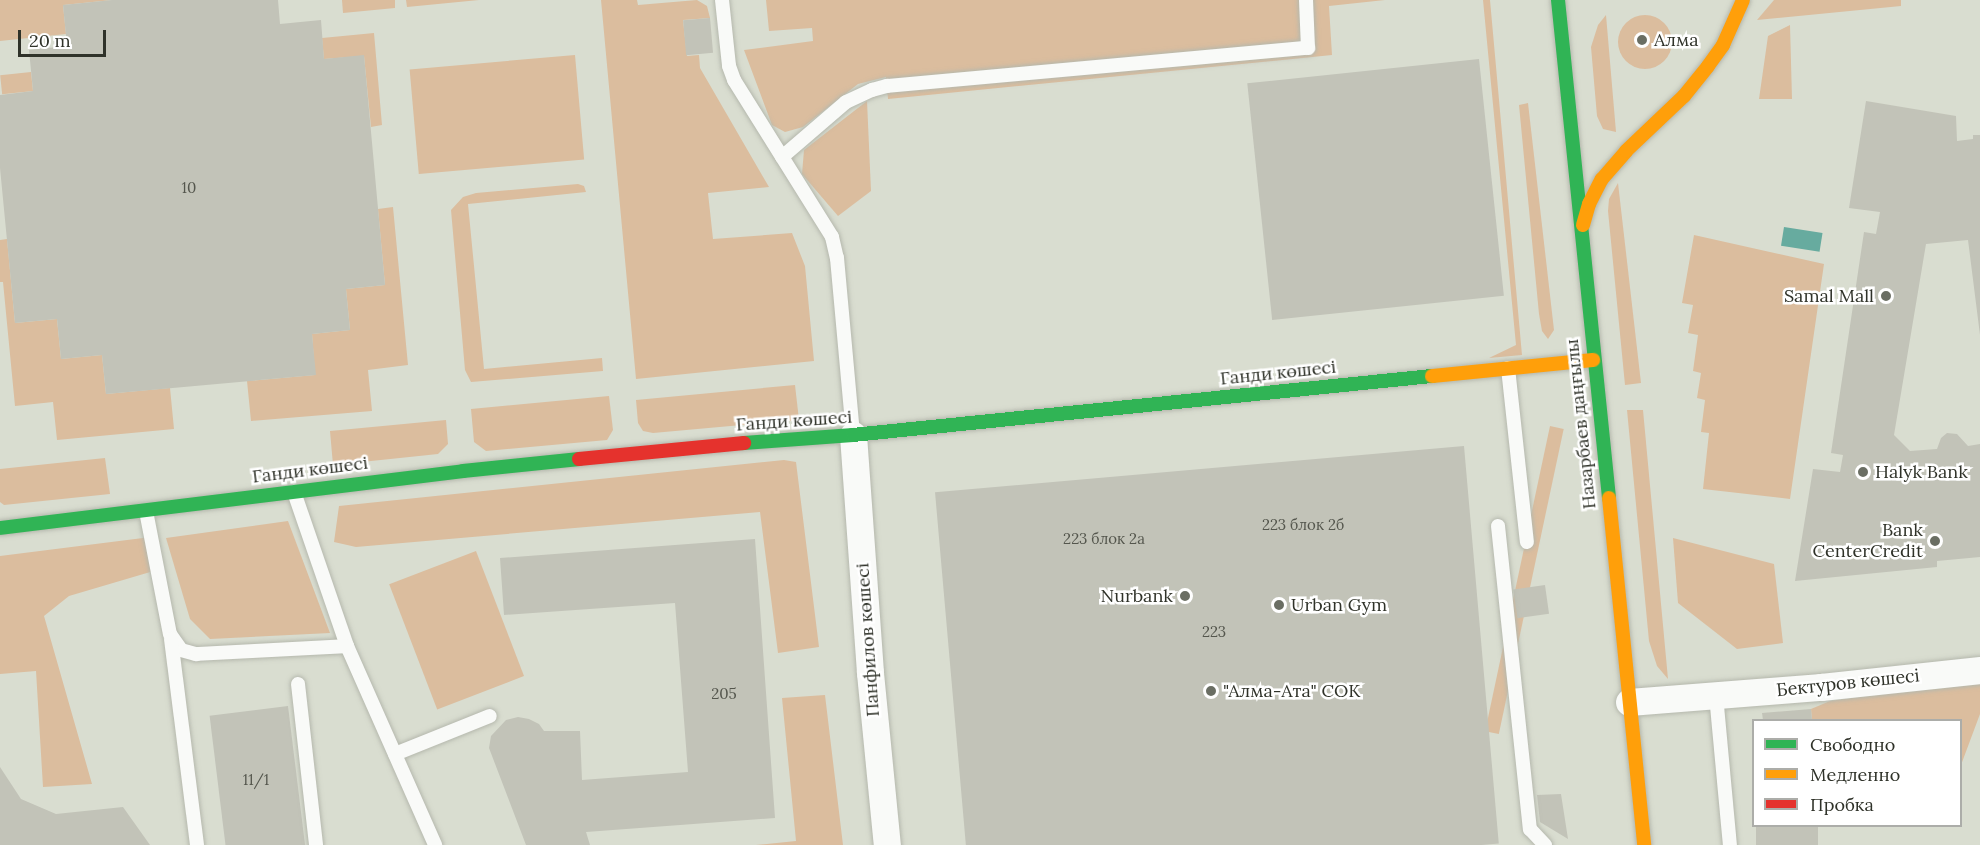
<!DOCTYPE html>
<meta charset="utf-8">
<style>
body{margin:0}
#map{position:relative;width:1980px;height:845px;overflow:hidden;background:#d9ddd0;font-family:Lora,serif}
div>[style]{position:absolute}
.green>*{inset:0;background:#dbbd9e;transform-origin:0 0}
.round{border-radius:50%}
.water>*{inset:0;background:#67ab9f;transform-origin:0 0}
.building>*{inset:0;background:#c2c3b8;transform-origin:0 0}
.roads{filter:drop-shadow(0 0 2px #b5b8ad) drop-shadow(0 0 2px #b5b8ad)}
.lane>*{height:14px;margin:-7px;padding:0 7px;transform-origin:7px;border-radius:7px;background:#f9faf8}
.street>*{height:27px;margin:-13.5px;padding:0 13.5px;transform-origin:13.5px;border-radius:13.5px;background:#f9faf8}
.fast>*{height:14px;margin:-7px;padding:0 7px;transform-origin:7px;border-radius:7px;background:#30b455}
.slow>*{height:14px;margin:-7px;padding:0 7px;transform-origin:7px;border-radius:7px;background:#ff9f0a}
.jam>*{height:14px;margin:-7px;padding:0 7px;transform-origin:7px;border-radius:7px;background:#e5322d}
.dots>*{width:16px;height:16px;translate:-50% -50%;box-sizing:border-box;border:3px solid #fff;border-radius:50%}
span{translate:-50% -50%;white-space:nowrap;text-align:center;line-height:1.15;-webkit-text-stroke:5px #fff;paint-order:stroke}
.number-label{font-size:15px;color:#54564d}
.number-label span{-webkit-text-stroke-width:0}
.poi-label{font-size:18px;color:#2f3229}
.left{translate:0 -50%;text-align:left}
.right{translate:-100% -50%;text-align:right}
.street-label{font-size:18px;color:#2f3229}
.legend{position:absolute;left:1752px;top:719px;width:210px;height:108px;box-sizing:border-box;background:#fff;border:2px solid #acada9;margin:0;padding:8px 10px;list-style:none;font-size:18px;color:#2f3229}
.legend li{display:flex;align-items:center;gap:12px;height:30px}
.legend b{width:30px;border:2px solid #acada9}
.scale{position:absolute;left:18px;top:30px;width:88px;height:27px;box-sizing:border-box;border:3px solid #2f3229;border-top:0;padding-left:8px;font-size:18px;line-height:21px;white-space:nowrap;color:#2f3229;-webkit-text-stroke:4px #fff;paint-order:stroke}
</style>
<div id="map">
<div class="green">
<div style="clip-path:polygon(0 0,112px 0,63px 5px,66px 34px,0 41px)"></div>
<div style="clip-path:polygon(342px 0,395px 0,395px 8px,343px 13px)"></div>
<div style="clip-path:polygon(406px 0,479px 0,407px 7px)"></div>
<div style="clip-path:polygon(601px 0,637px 0,638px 5px,697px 0,707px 6px,710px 18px,683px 20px,687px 56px,699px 55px,700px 68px,769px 187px,708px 193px,713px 239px,792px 233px,805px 266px,814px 361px,636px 379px)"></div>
<div style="clip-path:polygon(766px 0,1385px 0,1329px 6px,1332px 55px,888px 99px,886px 77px,858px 84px,803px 127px,785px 132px,772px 125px,744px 50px,813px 41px,812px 28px,769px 31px)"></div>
<div style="clip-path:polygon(1483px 0,1490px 0,1522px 355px,1489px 358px,1516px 345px)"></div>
<div style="clip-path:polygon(1774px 0,1901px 0,1901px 6px,1757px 20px)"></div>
<div style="clip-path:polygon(1606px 15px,1616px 132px,1603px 129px,1597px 116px,1591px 47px,1598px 25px)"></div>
<div class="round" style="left:1618px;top:15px;width:54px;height:54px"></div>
<div style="clip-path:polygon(1790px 25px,1792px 99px,1759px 99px,1768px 36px)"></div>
<div style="clip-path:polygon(374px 33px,382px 125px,371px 127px,364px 56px,324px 59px,322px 38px)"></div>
<div style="left:575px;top:55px;width:105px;height:166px;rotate:85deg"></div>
<div style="left:31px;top:72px;width:19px;height:31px;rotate:84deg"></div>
<div style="clip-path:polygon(867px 101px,871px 191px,838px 216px,802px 174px,804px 150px)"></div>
<div style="clip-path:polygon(1528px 103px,1554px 330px,1548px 339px,1542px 331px,1539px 314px,1519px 105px)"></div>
<div style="clip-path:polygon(1618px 183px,1641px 383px,1625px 385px,1608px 211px,1609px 199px)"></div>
<div style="clip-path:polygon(578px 184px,584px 186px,586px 192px,468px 204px,484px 369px,602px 358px,603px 371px,471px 382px,465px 370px,451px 210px,463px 197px,476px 193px)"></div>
<div style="clip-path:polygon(393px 207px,408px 365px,368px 370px,372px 411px,251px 421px,247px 381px,315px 375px,312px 334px,350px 330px,346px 289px,385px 285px,378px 209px)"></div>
<div style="clip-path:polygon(1694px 235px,1824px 264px,1790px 499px,1703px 489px,1709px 433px,1701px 432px,1705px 400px,1697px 398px,1701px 373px,1693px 371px,1698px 335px,1688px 333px,1693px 305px,1682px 303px)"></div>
<div style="clip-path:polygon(7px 239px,15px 323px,57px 319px,61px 359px,102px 355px,106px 394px,170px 388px,174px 429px,57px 440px,53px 402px,15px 406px,3px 282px,0 282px,0 240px)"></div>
<div style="clip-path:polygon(795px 385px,799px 420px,653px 433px,643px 431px,638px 423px,636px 400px)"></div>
<div style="clip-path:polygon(609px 396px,613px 430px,607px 440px,486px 451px,474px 442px,471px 409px)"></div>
<div style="clip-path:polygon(1627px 410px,1643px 410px,1668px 679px,1657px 666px,1649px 641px)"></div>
<div style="clip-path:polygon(446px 420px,448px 444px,438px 454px,333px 465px,330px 431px)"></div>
<div style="left:1550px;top:426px;width:14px;height:312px;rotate:12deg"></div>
<div style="clip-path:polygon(105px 458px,110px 494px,4px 505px,0 502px,0 469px)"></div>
<div style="clip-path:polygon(784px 460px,796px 462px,819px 647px,778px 653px,760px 512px,356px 547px,334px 542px,339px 506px)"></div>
<div style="clip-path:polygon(288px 521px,330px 633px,210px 639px,190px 619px,166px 538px)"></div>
<div style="clip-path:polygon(151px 537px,157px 570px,69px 596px,44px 616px,92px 784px,43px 787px,36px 671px,0 674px,0 556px)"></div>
<div style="clip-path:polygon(1673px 538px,1774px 564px,1783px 643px,1737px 649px,1678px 603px)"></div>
<div style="left:476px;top:551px;width:134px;height:93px;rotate:69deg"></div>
<div style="clip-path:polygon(1980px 680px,1980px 714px,1961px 765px,1960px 720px,1812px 720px,1811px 709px,1830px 701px)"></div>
<div style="clip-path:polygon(825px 695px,843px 845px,756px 845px,796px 841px,782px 698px)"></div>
</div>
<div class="water">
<div style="left:1784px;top:227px;width:39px;height:19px;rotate:9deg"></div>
</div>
<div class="building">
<div style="clip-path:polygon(112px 0,278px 0,280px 24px,321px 20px,324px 59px,364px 55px,385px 285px,346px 289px,350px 330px,312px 334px,316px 375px,106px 394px,102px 355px,61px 359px,57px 319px,15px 323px,0 168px,0 95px,33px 91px,29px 50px,67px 46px,63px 5px)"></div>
<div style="left:710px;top:18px;width:35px;height:27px;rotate:85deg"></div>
<div style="left:1479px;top:59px;width:238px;height:233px;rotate:84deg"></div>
<div style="clip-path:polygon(1866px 101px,1956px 116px,1957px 141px,1973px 139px,1973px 135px,1980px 135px,1980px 335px,1968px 240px,1926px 244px,1894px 435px,1910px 451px,1937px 449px,1941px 438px,1947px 433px,1957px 434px,1968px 446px,1980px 444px,1980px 557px,1937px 561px,1937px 567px,1795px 581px,1813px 469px,1840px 472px,1843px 455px,1831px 453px,1864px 232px,1876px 234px,1880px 212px,1849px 208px)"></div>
<div style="left:1464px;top:446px;width:399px;height:531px;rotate:85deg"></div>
<div style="clip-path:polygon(755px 539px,775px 818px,586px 832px,590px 845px,526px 845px,489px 748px,491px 736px,506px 720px,518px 717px,529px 719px,539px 724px,544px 731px,580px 731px,582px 780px,688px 772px,675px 603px,504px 615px,500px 558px)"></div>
<div style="left:1545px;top:585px;width:29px;height:32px;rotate:82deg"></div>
<div style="left:288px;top:706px;width:140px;height:79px;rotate:83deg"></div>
<div style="clip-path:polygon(1811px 709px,1812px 720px,1763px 720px,1762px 713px)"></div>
<div style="clip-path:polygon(0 767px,21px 799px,56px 814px,123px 807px,150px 845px,0 845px)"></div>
<div style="clip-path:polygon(1561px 794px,1568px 839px,1540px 822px,1537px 795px)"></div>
<div style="left:1756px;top:826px;width:62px;height:19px"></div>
</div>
<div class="roads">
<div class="lane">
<div style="left:722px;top:0;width:66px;rotate:83.9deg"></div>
<div style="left:729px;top:66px;width:15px;rotate:70deg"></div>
<div style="left:734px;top:80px;width:185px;rotate:58deg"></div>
<div style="left:832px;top:237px;width:22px;rotate:77deg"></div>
<div style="left:837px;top:258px;width:178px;rotate:84.8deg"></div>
<div style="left:782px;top:157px;width:84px;rotate:-40.7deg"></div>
<div style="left:846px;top:102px;width:29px;rotate:-25deg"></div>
<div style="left:872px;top:90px;width:16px;rotate:-15deg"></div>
<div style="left:887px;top:86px;width:423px;rotate:-5.2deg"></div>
<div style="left:1308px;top:48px;width:48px;rotate:-92.4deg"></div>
<div style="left:1508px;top:368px;width:175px;rotate:83.8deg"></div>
<div style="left:294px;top:492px;width:163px;rotate:71deg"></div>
<div style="left:347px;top:646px;width:218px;rotate:66.1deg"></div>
<div style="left:146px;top:511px;width:125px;rotate:79deg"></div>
<div style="left:170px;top:634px;width:19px;rotate:55deg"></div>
<div style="left:181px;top:650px;width:16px;rotate:15deg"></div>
<div style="left:196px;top:654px;width:151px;rotate:-3deg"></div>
<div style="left:1498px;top:526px;width:305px;rotate:84deg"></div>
<div style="left:1530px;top:829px;width:22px;rotate:47deg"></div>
<div style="left:171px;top:639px;width:208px;rotate:82.8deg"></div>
<div style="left:298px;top:684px;width:162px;rotate:83.6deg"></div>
<div style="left:1716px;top:695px;width:151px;rotate:84.7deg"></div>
<div style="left:395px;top:754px;width:102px;rotate:-21.8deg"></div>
</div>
<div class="street">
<div style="left:853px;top:435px;width:239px;rotate:85.9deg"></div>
<div style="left:870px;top:673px;width:173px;rotate:84.4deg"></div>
<div style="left:1629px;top:702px;width:193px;rotate:-4.5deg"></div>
<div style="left:1821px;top:687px;width:160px;rotate:-6.1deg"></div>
</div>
<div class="fast">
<div style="left:1558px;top:0;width:501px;rotate:84.15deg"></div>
<div style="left:744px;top:443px;width:109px;rotate:-4.2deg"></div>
<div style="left:853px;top:435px;width:582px;rotate:-5.82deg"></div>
<div style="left:0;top:528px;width:466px;rotate:-7deg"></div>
<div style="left:463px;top:471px;width:117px;rotate:-5.9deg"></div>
</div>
<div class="slow">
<div style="left:1583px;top:225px;width:22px;rotate:-74deg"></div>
<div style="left:1589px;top:204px;width:28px;rotate:-63deg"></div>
<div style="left:1602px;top:179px;width:37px;rotate:-49deg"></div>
<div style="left:1626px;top:151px;width:80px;rotate:-43.5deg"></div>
<div style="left:1684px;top:96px;width:38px;rotate:-51deg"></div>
<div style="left:1708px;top:66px;width:26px;rotate:-54deg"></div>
<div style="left:1723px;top:45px;width:49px;rotate:-66deg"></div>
<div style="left:1432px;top:376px;width:162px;rotate:-5.7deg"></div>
<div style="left:1609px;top:498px;width:349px;rotate:84.2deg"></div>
</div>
<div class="jam">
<div style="left:579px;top:459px;width:166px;rotate:-5.5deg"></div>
</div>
</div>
<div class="dots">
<div style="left:1642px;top:40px;background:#6a6e63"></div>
<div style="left:1886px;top:296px;background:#6a6e63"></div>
<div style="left:1863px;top:472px;background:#6a6e63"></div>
<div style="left:1935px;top:541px;background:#6a6e63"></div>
<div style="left:1185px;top:596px;background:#6a6e63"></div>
<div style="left:1279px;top:605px;background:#6a6e63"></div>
<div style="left:1211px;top:691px;background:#6a6e63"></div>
</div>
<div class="number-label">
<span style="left:189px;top:188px">10</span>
<span style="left:1303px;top:525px">223 блок 2б</span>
<span style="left:1104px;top:539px">223 блок 2а</span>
<span style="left:1214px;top:632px">223</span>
<span style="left:724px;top:694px">205</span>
<span style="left:256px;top:780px">11/1</span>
</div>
<div class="poi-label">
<span class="left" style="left:1654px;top:40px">Алма</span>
<span class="right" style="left:1874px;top:296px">Samal Mall</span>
<span class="left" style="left:1875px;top:472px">Halyk Bank</span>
<span class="right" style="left:1923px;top:541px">Bank<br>CenterCredit</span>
<span class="right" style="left:1173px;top:596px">Nurbank</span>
<span class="left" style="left:1291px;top:605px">Urban Gym</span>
<span class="left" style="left:1223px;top:691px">"Алма-Ата" СОК</span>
</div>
<div class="street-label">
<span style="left:1278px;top:373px;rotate:-6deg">Ганди көшесі</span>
<span style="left:794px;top:421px;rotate:-4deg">Ганди көшесі</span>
<span style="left:1581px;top:424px;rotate:-96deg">Назарбаев даңғылы</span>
<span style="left:310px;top:470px;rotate:-7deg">Ганди көшесі</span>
<span style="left:868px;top:640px;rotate:-94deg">Панфилов көшесі</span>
<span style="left:1848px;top:683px;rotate:-6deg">Бектуров көшесі</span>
</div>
<ul class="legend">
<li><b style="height:8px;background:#30b455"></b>Свободно</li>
<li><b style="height:8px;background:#ff9f0a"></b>Медленно</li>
<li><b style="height:8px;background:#e5322d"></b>Пробка</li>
</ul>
<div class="scale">20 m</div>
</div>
